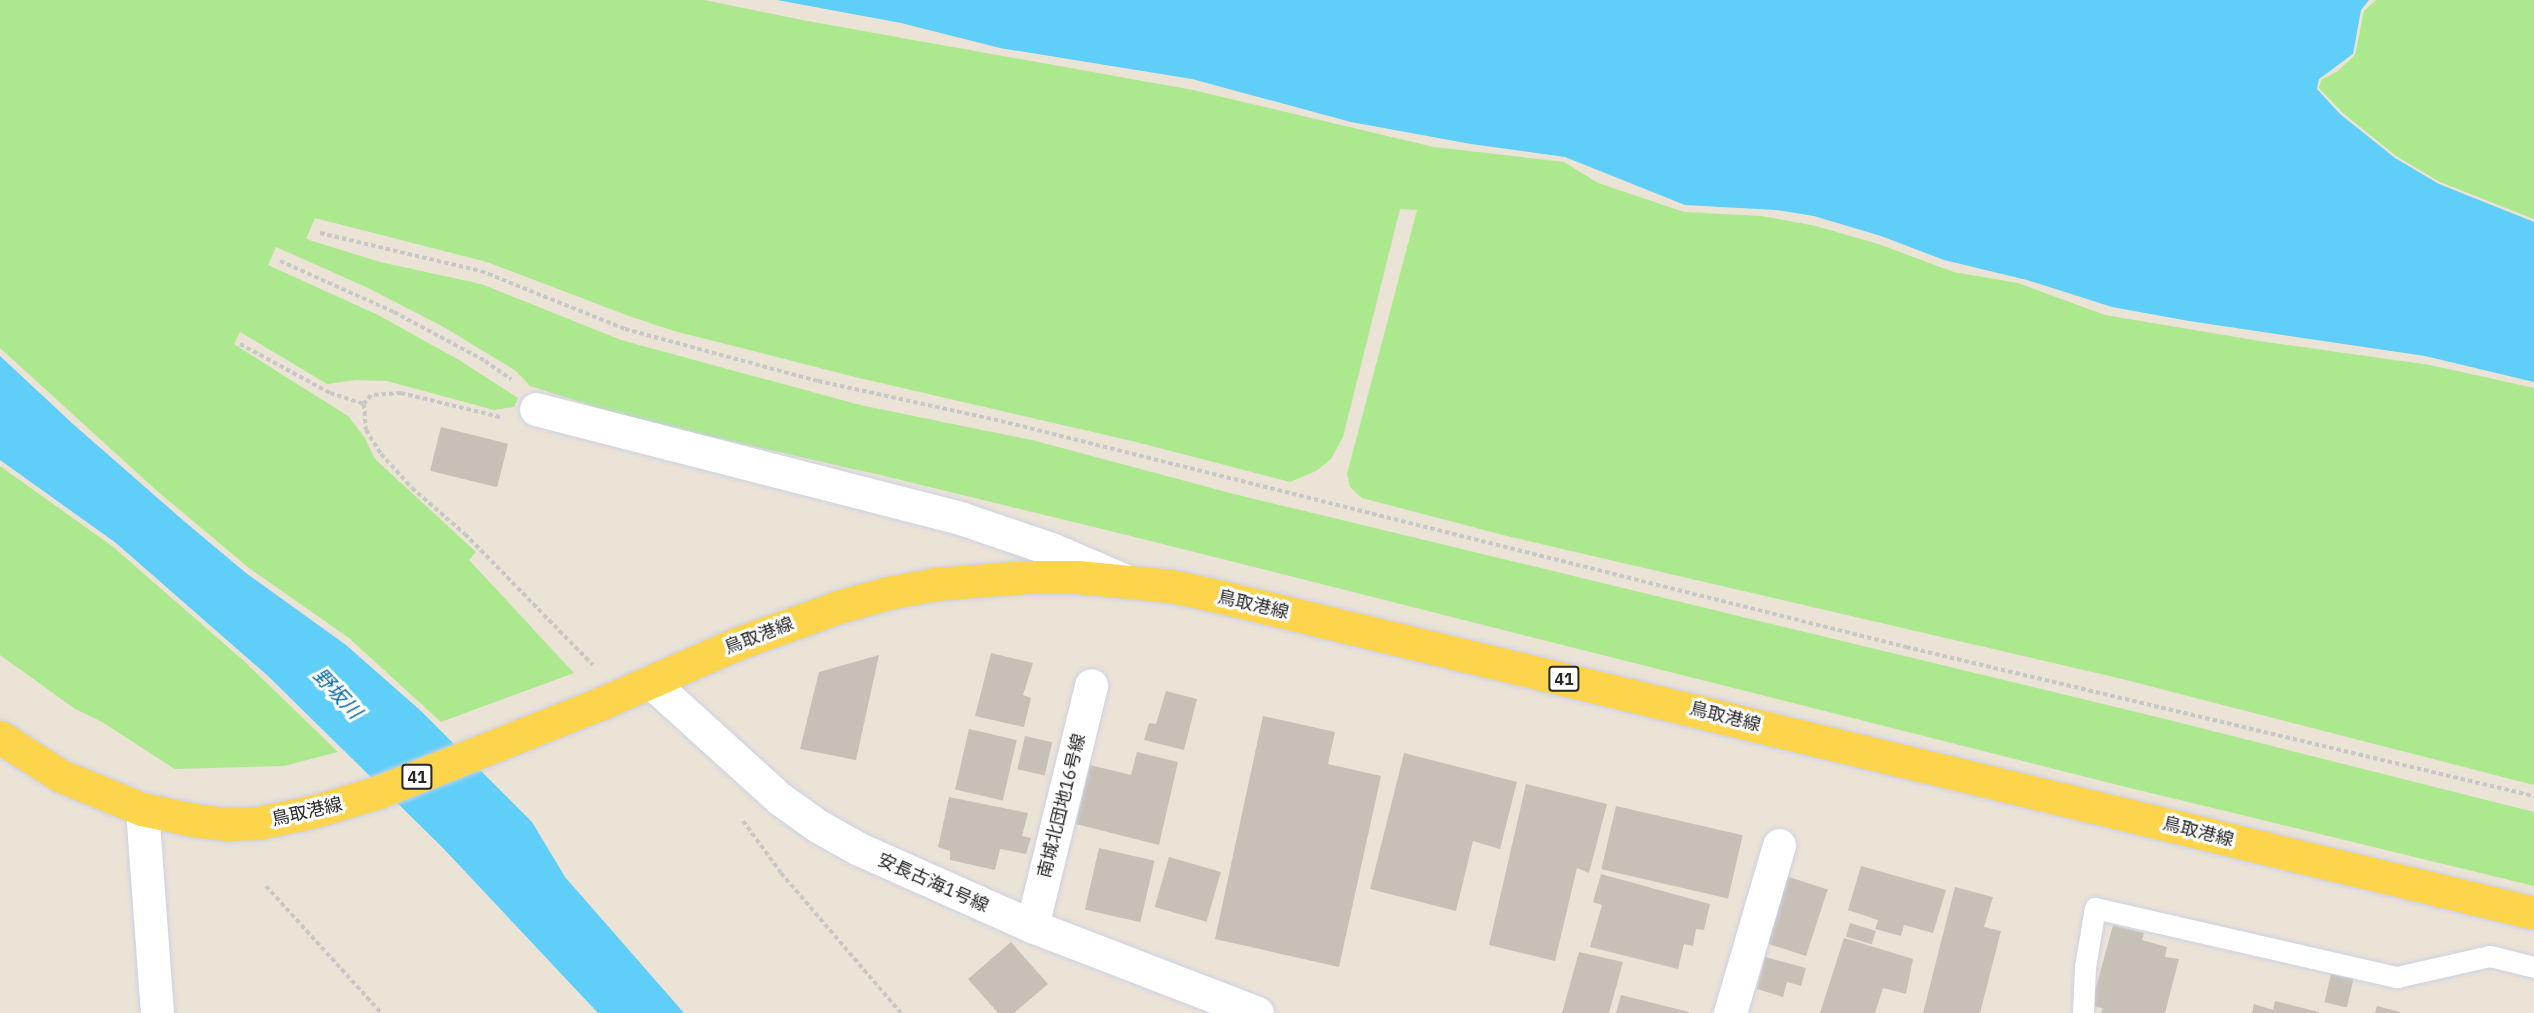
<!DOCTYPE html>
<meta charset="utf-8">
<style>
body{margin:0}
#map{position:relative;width:2534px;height:1013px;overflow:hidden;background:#ece3d7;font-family:"IBM Plex Sans","Noto Sans JP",sans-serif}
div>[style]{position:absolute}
.green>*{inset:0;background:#abe88e}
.water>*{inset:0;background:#5fcef8}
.building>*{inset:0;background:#c6c0b7;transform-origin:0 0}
.path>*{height:4px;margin-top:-2px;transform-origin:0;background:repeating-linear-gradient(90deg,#c7c7c7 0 4.5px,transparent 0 7.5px)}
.roads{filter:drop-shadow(0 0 2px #ccd0e2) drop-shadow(0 0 2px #ccd0e2)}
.service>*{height:21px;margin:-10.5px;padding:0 10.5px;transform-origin:10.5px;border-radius:10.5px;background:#fff}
.minor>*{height:33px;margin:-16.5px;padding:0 16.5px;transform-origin:16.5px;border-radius:16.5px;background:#fff}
.tertiary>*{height:33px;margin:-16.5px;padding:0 16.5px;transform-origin:16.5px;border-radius:16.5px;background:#fff}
.primary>*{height:33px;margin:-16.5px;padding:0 16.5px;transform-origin:16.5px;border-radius:16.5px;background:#fcd54c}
span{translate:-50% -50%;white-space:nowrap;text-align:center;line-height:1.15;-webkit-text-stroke:6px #fff;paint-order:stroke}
.shield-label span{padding:2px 4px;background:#fff;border:2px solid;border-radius:4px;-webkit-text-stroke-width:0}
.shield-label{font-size:16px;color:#272727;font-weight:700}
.street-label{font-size:18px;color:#272727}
.water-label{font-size:20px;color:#0268a1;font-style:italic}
</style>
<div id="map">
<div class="green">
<div style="clip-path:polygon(0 0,704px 0,802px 20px,1193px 90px,1434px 147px,1564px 162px,1598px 183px,1684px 212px,1762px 216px,1816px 226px,1878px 244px,1954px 272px,2018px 283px,2105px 315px,2259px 341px,2430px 365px,2534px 388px,2534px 785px,2118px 678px,1503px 535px,1362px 498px,1350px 487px,1347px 474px,1417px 210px,1400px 209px,1343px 437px,1331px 459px,1316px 471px,1290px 482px,1136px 442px,855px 377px,674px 331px,629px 316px,487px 262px,315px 218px,306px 239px,380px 262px,481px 284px,621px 340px,860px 405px,1032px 440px,1234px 494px,2157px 717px,2534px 812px,2534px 886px,2118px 785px,1135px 537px,880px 475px,633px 419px,530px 386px,516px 371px,442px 326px,366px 287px,276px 247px,268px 265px,378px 315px,459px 360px,518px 398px,514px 407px,494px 410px,387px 381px,356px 380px,327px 384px,240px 332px,234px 344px,348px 416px,365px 438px,375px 459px,476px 552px,469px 560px,574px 673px,441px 722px,349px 638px,249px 568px,156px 490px,0 348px)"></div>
<div style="clip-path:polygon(2376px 0,2534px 0,2534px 219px,2440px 182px,2396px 156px,2343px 113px,2319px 88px,2321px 80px,2338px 71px,2355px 55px,2364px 11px)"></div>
<div style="clip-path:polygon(0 466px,112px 546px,245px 662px,338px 752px,284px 766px,175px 769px,102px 722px,75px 709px,0 655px)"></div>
</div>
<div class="water">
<div style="clip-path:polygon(777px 0,2369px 0,2361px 10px,2353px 54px,2319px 79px,2317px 89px,2340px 114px,2395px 158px,2439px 184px,2534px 222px,2534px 382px,2425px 356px,2189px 321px,2112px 307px,2027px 280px,1944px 260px,1881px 236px,1814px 216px,1776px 210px,1685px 205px,1565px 157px,1471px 144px,1351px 122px,1192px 79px,1000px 48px,901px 23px)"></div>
<div style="clip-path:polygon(0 356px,73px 424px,185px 522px,246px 573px,346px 645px,421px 711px,532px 822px,565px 877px,684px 1013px,598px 1013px,442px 847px,267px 675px,116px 543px,0 460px)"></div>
</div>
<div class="building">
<div style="left:441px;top:427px;width:69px;height:45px;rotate:14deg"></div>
<div style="clip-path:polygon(991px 653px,1033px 663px,1023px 695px,1031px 698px,1024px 727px,975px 716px)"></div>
<div style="clip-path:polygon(879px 655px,856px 760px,800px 749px,819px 672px)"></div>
<div style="clip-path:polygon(1166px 691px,1197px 699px,1184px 750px,1144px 740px,1149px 723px,1156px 724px)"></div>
<div style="clip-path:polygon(1263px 716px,1335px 732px,1328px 764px,1381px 776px,1339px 967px,1215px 939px)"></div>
<div style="left:969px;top:729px;width:49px;height:62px;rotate:13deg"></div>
<div style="left:1025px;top:736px;width:28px;height:34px;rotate:13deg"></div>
<div style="clip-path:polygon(1137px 752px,1178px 762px,1159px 845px,1076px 824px,1090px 765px,1131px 775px)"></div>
<div style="clip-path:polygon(1404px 753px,1517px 782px,1500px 849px,1473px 841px,1456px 911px,1370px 889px)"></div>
<div style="clip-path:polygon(1526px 784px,1607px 804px,1589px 873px,1577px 868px,1555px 961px,1489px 945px)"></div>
<div style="clip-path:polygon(949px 797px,1028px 813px,1022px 836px,1031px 838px,1026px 854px,1000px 849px,995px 870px,950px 860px,950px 851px,938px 847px)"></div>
<div style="left:1616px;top:806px;width:130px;height:65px;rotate:13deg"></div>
<div style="left:1099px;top:848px;width:57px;height:63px;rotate:13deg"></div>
<div style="left:1169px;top:857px;width:54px;height:52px;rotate:16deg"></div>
<div style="clip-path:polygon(1861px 866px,1946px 890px,1933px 933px,1904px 925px,1901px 936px,1875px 929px,1878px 920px,1848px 910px)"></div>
<div style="clip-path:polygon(1601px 874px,1710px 904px,1704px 930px,1696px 929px,1693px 946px,1684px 944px,1678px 969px,1590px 947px,1602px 905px,1593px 902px)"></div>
<div style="left:1783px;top:875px;width:47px;height:70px;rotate:18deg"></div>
<div style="clip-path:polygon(1955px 887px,1993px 897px,1984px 927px,2001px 931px,1980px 1013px,1923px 1013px)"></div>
<div style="left:1850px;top:923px;width:27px;height:14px;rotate:17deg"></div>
<div style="clip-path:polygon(2113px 925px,2144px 933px,2142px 940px,2167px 947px,2165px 957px,2179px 959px,2165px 1013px,2101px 1013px,2103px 1008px,2091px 1006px)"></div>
<div style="clip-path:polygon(1844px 938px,1913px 959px,1906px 994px,1883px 988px,1875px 1013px,1820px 1013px)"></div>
<div style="clip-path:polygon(1011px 942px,1048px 984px,1014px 1013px,998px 1013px,968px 979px)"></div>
<div style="clip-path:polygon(1579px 952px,1623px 962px,1609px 1013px,1562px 1013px)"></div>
<div style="clip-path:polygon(1765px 957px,1806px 968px,1801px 986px,1787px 982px,1783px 997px,1757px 989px)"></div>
<div style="left:2331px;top:974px;width:23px;height:29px;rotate:13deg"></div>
<div style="clip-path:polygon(1621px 995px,1689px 1012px,1689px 1013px,1616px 1013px)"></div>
<div style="clip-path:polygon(2275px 1001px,2319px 1012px,2319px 1013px,2252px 1013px,2254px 1004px,2273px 1010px)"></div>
<div style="clip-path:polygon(2377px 1006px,2400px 1012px,2400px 1013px,2375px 1013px)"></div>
</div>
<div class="path">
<div style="left:320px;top:233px;width:165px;rotate:13.3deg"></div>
<div style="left:481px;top:271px;width:155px;rotate:21.9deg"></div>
<div style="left:625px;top:329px;width:200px;rotate:15.1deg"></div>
<div style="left:818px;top:381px;width:187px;rotate:12.3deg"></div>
<div style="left:1001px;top:421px;width:933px;rotate:14.02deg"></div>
<div style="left:1906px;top:647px;width:645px;rotate:13.35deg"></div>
<div style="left:280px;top:261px;width:125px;rotate:24.1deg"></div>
<div style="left:394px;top:312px;width:103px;rotate:28.3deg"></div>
<div style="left:485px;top:361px;width:32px;rotate:35deg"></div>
<div style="left:240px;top:344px;width:102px;rotate:28.6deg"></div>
<div style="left:330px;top:393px;width:36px;rotate:18deg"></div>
<div style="left:500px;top:417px;width:102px;rotate:-166.4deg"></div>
<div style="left:401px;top:393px;width:30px;rotate:176deg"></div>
<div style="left:371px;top:395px;width:11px;rotate:128deg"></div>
<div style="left:364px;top:404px;width:26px;rotate:86deg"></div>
<div style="left:366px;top:430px;width:28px;rotate:58deg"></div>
<div style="left:381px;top:454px;width:46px;rotate:47.6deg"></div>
<div style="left:412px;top:488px;width:70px;rotate:41deg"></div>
<div style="left:465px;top:534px;width:183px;rotate:45.7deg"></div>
<div style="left:743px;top:821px;width:64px;rotate:53.8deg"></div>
<div style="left:781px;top:873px;width:184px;rotate:49.4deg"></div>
<div style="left:266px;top:886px;width:171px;rotate:47.8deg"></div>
</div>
<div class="roads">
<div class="service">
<div style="left:2083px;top:1013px;width:46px;rotate:-87.5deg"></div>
<div style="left:2085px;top:967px;width:60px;rotate:-80.4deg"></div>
<div style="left:2095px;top:908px;width:310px;rotate:12.9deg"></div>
<div style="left:2397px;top:977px;width:95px;rotate:-12.7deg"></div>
<div style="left:2490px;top:956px;width:45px;rotate:14deg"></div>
</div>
<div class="minor">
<div style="left:536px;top:409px;width:438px;rotate:14.4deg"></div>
<div style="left:960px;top:518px;width:96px;rotate:18.8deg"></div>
<div style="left:1051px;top:549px;width:76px;rotate:23.2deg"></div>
<div style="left:651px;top:682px;width:174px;rotate:42.2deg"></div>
<div style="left:780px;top:799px;width:47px;rotate:35.4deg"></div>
<div style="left:818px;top:826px;width:47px;rotate:29.3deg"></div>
<div style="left:859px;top:849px;width:189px;rotate:24deg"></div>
<div style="left:1032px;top:926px;width:241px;rotate:21.1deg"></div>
<div style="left:1032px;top:926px;width:248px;rotate:-76.2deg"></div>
<div style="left:1730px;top:1013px;width:175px;rotate:-73.7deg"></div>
</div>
<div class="tertiary">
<div style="left:142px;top:809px;width:205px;rotate:85.8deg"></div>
</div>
<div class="primary">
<div style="left:0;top:737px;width:72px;rotate:32.6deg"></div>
<div style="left:61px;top:776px;width:87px;rotate:22.2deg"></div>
<div style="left:142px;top:809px;width:52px;rotate:12.2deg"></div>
<div style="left:193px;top:820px;width:35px;rotate:7deg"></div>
<div style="left:228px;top:824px;width:30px;rotate:-2deg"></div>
<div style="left:258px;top:823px;width:58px;rotate:-11.9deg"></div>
<div style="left:315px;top:811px;width:64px;rotate:-16.4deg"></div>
<div style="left:376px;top:793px;width:241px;rotate:-21.7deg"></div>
<div style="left:600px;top:704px;width:149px;rotate:-23.8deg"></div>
<div style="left:736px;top:644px;width:109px;rotate:-19.9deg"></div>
<div style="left:838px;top:607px;width:52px;rotate:-15.6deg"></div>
<div style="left:888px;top:593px;width:49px;rotate:-10.6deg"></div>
<div style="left:936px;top:584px;width:91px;rotate:-4.4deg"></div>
<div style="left:1027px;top:577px;width:50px"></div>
<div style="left:1077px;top:577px;width:94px;rotate:5.5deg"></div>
<div style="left:1171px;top:586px;width:52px;rotate:12.2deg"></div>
<div style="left:1222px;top:597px;width:1350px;rotate:13.54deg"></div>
</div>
</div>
<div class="shield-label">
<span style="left:1564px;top:679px">41</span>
<span style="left:417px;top:777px">41</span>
</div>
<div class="street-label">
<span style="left:1253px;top:605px;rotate:13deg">鳥取港線</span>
<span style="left:759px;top:636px;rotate:-21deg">鳥取港線</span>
<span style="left:1725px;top:717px;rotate:14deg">鳥取港線</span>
<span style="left:1062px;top:806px;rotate:-76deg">南城北団地16号線</span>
<span style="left:307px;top:812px;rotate:-13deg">鳥取港線</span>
<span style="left:2198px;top:832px;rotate:14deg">鳥取港線</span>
<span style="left:933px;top:883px;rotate:24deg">安長古海1号線</span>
</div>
<div class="water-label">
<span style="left:338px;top:693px;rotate:47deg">野坂川</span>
</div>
</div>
